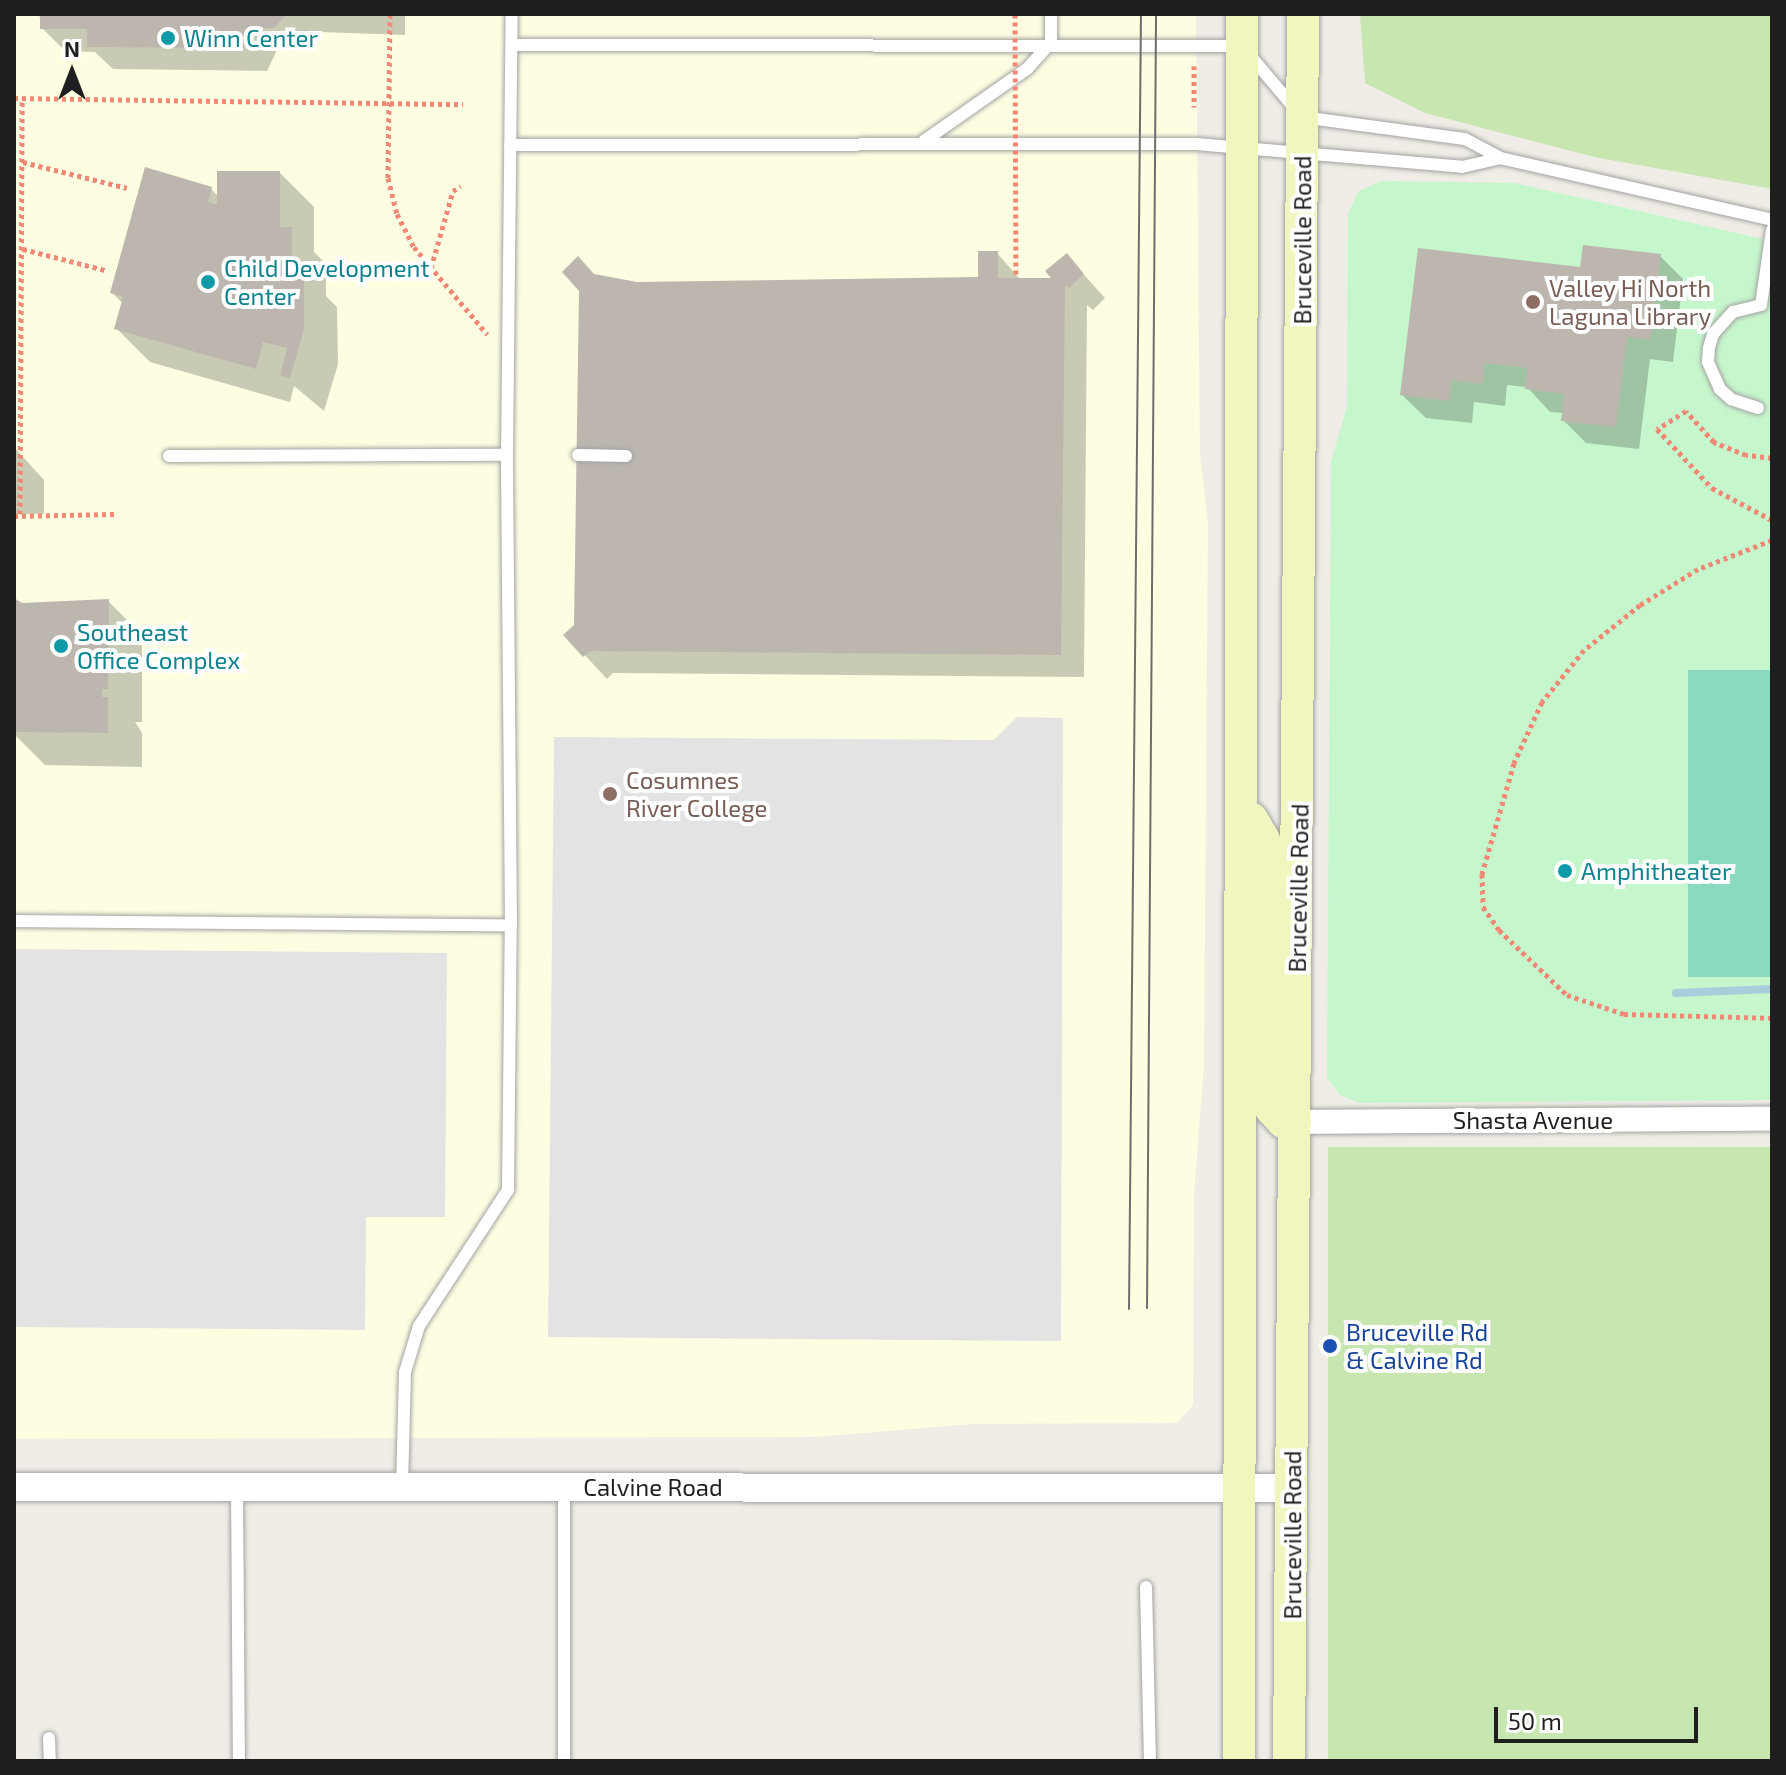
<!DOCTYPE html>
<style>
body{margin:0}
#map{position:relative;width:1786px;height:1775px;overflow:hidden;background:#efede6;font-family:"Exo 2",sans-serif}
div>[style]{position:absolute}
.education>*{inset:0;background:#fcfde1}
.grass>*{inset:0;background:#c8e6af;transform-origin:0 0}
.park>*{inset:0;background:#c6f6cc}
.pitch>*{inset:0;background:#89dabe;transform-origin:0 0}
.parking>*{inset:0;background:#e3e3e3}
.shadow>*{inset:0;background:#0003}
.stream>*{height:8px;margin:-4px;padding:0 4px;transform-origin:4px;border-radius:4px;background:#a9cdda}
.building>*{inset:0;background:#bcb6af}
.path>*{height:5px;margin-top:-2.5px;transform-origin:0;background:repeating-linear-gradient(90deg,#f28775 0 4px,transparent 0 8px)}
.roads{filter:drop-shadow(0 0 2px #a3a3a3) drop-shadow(0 0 2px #a3a3a3)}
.service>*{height:12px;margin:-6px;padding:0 6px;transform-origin:6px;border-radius:6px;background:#fff}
.minor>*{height:24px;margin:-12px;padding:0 12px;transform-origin:12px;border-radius:12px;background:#fff}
.tertiary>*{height:28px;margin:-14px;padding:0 14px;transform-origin:14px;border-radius:14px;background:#fff}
.secondary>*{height:32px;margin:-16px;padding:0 16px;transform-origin:16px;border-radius:16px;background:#f0f6bd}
.tram>*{height:2px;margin:-1px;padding:0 1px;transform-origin:1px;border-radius:1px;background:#6d6d6d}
.path-bridge>*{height:5px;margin-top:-2.5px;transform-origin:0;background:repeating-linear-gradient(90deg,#f28775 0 4px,transparent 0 8px)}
.dots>*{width:22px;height:22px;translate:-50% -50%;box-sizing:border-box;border:4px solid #fff;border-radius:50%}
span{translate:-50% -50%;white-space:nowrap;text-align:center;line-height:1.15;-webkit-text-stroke:8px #fff;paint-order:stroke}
.culture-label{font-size:24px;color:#0d838f}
.left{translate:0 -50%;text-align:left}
.street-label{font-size:24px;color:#1f1f1f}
.education-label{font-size:24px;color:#785e54}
.transit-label{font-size:24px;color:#164399}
.frame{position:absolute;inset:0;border:16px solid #1f1f1f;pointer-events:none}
.north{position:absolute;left:32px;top:32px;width:80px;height:80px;-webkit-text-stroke:6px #fff;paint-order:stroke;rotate:0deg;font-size:22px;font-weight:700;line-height:32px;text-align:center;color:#1f1f1f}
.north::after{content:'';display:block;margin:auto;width:28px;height:36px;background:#1f1f1f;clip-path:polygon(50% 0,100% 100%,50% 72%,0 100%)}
.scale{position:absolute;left:1494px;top:1707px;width:204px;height:36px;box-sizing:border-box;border:4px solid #1f1f1f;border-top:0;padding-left:10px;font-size:24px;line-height:28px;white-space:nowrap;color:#1f1f1f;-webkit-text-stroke:6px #fff;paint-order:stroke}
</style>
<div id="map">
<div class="education">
<div style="clip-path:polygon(14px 14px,1196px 14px,1200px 454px,1208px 524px,1204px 1065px,1194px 1194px,1193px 1405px,1177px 1423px,972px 1424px,815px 1437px,14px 1439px)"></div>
</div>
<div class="grass">
<div style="clip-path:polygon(1360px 14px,1772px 14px,1772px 189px,1594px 157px,1425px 113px,1365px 83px)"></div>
<div style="left:1772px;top:1147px;width:614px;height:444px;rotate:90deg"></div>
</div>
<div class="park">
<div style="clip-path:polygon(1381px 181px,1514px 183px,1772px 241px,1772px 1100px,1360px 1103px,1341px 1096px,1327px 1078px,1331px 462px,1347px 406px,1348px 213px,1359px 191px)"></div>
</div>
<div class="pitch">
<div style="left:1772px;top:670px;width:307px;height:84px;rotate:90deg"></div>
</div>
<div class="parking">
<div style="clip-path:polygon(1017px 717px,1063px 718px,1061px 1341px,548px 1337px,554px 737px,994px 740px)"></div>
<div style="clip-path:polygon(14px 949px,447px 953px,445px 1217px,366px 1217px,365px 1330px,14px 1327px)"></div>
</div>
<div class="shadow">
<div style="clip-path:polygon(39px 14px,405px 14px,405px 35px,320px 32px,298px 50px,277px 50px,267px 71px,113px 69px,95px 52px,65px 51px,42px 28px)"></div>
<div style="clip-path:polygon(280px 173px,314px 207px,314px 252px,326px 264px,326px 296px,337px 307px,338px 364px,324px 411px,294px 386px,290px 402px,150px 362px,116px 328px,123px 304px,112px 292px,211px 189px,219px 197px)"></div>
<div style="clip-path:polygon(997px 253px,1021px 280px,1055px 280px,1067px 256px,1105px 298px,1093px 310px,1087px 305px,1084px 677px,613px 673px,607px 679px,566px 635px,576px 625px,595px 276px,637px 284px,980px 279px)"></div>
<div style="clip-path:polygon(1660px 256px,1683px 279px,1673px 362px,1650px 359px,1639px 449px,1586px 443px,1563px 420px,1564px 413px,1550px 412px,1527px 387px,1507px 385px,1505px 406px,1474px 402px,1472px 423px,1426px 418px,1402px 395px,1582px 269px)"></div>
<div style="clip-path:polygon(14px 447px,44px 480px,44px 514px,14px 514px)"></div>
<div style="clip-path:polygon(14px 600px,26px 605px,108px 601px,142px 635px,142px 722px,135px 722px,142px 733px,142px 767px,45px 765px,14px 734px)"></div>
</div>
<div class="stream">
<div style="left:1676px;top:993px;width:96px;rotate:-2.4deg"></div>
</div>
<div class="building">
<div style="clip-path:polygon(40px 14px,287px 14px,274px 28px,254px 28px,244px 48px,87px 47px,87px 29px,40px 29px)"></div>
<div style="clip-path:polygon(145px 167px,212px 187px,208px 202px,217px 205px,217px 171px,280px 171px,280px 227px,292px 227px,292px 271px,304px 271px,304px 329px,290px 378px,280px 375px,287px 348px,263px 342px,256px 369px,114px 329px,123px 297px,110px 293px)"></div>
<div style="clip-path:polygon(1583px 245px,1661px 254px,1650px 340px,1627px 337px,1616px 427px,1561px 421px,1564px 394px,1525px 389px,1527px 368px,1485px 363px,1482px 384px,1452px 380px,1449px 401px,1400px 395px,1418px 248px,1580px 267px)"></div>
<div style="clip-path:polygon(978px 251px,998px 251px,998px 278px,1051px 278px,1045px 271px,1067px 253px,1084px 274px,1069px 288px,1065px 285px,1061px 655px,590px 651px,583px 657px,563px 635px,574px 625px,579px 291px,562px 272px,578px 256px,594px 274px,637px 282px,978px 277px)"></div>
<div style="clip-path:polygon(14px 598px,22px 603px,109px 599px,108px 689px,102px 689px,102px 697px,108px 697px,108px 733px,14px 732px)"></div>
</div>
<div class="path">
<div style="left:390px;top:14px;width:164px;rotate:90.7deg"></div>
<div style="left:388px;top:178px;width:37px;rotate:76deg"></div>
<div style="left:397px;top:214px;width:37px;rotate:63deg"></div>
<div style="left:414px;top:247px;width:114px;rotate:50deg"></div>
<div style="left:1194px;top:66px;width:41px;rotate:90deg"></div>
<div style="left:14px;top:98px;width:449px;rotate:0.8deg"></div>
<div style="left:23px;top:162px;width:107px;rotate:14deg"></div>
<div style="left:23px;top:249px;width:85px;rotate:14.4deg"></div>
<div style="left:431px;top:268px;width:80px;rotate:-74.1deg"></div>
<div style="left:453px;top:191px;width:9px;rotate:-32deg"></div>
<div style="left:1772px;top:458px;width:26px;rotate:-173deg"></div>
<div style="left:1746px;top:455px;width:35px;rotate:-158deg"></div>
<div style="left:1714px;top:442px;width:42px;rotate:-132.1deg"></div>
<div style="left:1686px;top:411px;width:34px;rotate:148deg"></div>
<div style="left:1657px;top:429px;width:81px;rotate:47deg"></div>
<div style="left:1712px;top:488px;width:68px;rotate:28.1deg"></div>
<div style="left:20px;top:514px;width:416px;rotate:-89.7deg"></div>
<div style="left:14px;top:516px;width:100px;rotate:-1.1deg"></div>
<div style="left:1772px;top:540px;width:79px;rotate:158.6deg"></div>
<div style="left:1698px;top:569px;width:68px;rotate:148.2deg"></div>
<div style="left:1640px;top:605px;width:72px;rotate:141.2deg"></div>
<div style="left:1584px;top:650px;width:67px;rotate:128.9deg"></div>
<div style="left:1542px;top:702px;width:67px;rotate:114.7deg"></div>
<div style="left:1514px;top:763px;width:116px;rotate:106.1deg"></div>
<div style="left:1482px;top:874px;width:33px;rotate:88deg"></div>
<div style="left:1483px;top:907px;width:28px;rotate:55deg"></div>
<div style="left:1499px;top:930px;width:94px;rotate:43.7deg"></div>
<div style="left:1567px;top:995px;width:60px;rotate:18.4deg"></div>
<div style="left:1624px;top:1014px;width:148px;rotate:1.5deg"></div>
</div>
<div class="roads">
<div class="service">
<div style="left:512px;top:45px;width:730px;rotate:0.08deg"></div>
<div style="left:1242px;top:46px;width:93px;rotate:49.8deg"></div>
<div style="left:1302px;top:117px;width:164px;rotate:7.7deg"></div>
<div style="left:1465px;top:139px;width:40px;rotate:28deg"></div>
<div style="left:1500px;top:158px;width:279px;rotate:12.8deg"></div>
<div style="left:924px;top:141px;width:126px;rotate:-35deg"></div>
<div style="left:1027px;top:69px;width:36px;rotate:-48deg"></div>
<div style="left:1051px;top:42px;width:28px;rotate:-90deg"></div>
<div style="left:510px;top:145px;width:686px;rotate:-0.08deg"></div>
<div style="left:1196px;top:144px;width:267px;rotate:4.9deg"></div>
<div style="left:1462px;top:167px;width:39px;rotate:-13deg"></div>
<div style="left:1758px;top:408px;width:28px;rotate:-162deg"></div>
<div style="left:1731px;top:399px;width:15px;rotate:-138deg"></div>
<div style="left:1720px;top:389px;width:30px;rotate:-114deg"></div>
<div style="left:1708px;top:362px;width:14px;rotate:-86deg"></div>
<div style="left:1709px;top:348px;width:15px;rotate:-74deg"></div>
<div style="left:1713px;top:334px;width:30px;rotate:-48deg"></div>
<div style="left:1733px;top:312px;width:29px;rotate:-14deg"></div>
<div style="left:1761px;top:305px;width:76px;rotate:-81.7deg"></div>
<div style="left:578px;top:455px;width:48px;rotate:1.2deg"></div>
<div style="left:169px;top:456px;width:338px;rotate:-0.2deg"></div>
<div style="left:14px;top:921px;width:497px;rotate:0.5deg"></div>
<div style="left:511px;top:925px;width:470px;rotate:-90.5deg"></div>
<div style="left:507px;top:455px;width:441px;rotate:-89.4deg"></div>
<div style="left:237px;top:1487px;width:274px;rotate:89.6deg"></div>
<div style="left:402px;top:1487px;width:115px;rotate:-88.5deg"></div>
<div style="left:405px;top:1372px;width:48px;rotate:-73.1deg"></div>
<div style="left:419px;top:1326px;width:163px;rotate:-56.8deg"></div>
<div style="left:508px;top:1190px;width:265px;rotate:-89.4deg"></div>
<div style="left:564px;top:1488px;width:273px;rotate:90deg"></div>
<div style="left:1146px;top:1587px;width:174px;rotate:88.7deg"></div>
<div style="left:49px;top:1738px;width:23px;rotate:88deg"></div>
</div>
<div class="minor">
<div style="left:1295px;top:1122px;width:477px;rotate:-0.4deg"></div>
</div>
<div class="tertiary">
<div style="left:14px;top:1487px;width:1278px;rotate:0.04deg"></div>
</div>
<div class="secondary">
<div style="left:1252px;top:819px;width:24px;rotate:60deg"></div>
<div style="left:1264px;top:840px;width:31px;rotate:83deg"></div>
<div style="left:1268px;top:871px;width:238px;rotate:89.3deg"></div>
<div style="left:1271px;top:1109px;width:18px;rotate:47deg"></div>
<div style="left:1283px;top:1122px;width:12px"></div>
<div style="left:1239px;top:1761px;width:1747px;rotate:-89.9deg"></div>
<div style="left:1289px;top:1761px;width:1747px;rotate:-89.54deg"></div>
</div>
</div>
<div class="tram">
<div style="left:1147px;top:1308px;width:1294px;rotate:-89.6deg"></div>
<div style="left:1129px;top:1309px;width:1295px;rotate:-89.47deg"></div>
</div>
<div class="path-bridge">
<div style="left:1015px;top:14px;width:264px;rotate:89.8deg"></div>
</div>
<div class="dots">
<div style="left:168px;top:38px;background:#0f9aa8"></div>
<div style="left:208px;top:282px;background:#0f9aa8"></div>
<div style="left:1533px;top:302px;background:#8d6e63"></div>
<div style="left:61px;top:646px;background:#0f9aa8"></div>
<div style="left:610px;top:794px;background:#8d6e63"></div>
<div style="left:1565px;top:871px;background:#0f9aa8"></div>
<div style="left:1330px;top:1346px;background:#1a4fb4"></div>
</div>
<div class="culture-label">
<span class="left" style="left:184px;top:38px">Winn Center</span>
<span class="left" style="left:224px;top:282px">Child Development<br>Center</span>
<span class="left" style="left:77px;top:646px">Southeast<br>Office Complex</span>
<span class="left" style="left:1581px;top:871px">Amphitheater</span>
</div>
<div class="street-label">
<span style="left:1302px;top:240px;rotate:-90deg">Bruceville Road</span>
<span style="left:1298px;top:888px;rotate:-89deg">Bruceville Road</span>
<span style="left:1533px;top:1120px">Shasta Avenue</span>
<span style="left:653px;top:1487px">Calvine Road</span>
<span style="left:1292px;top:1535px;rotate:-90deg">Bruceville Road</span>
</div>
<div class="education-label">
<span class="left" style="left:1549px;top:302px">Valley Hi North<br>Laguna Library</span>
<span class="left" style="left:626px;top:794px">Cosumnes<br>River College</span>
</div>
<div class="transit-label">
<span class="left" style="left:1346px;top:1346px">Bruceville Rd<br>&amp; Calvine Rd</span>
</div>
<div class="frame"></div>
<div class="north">N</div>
<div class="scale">50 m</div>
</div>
